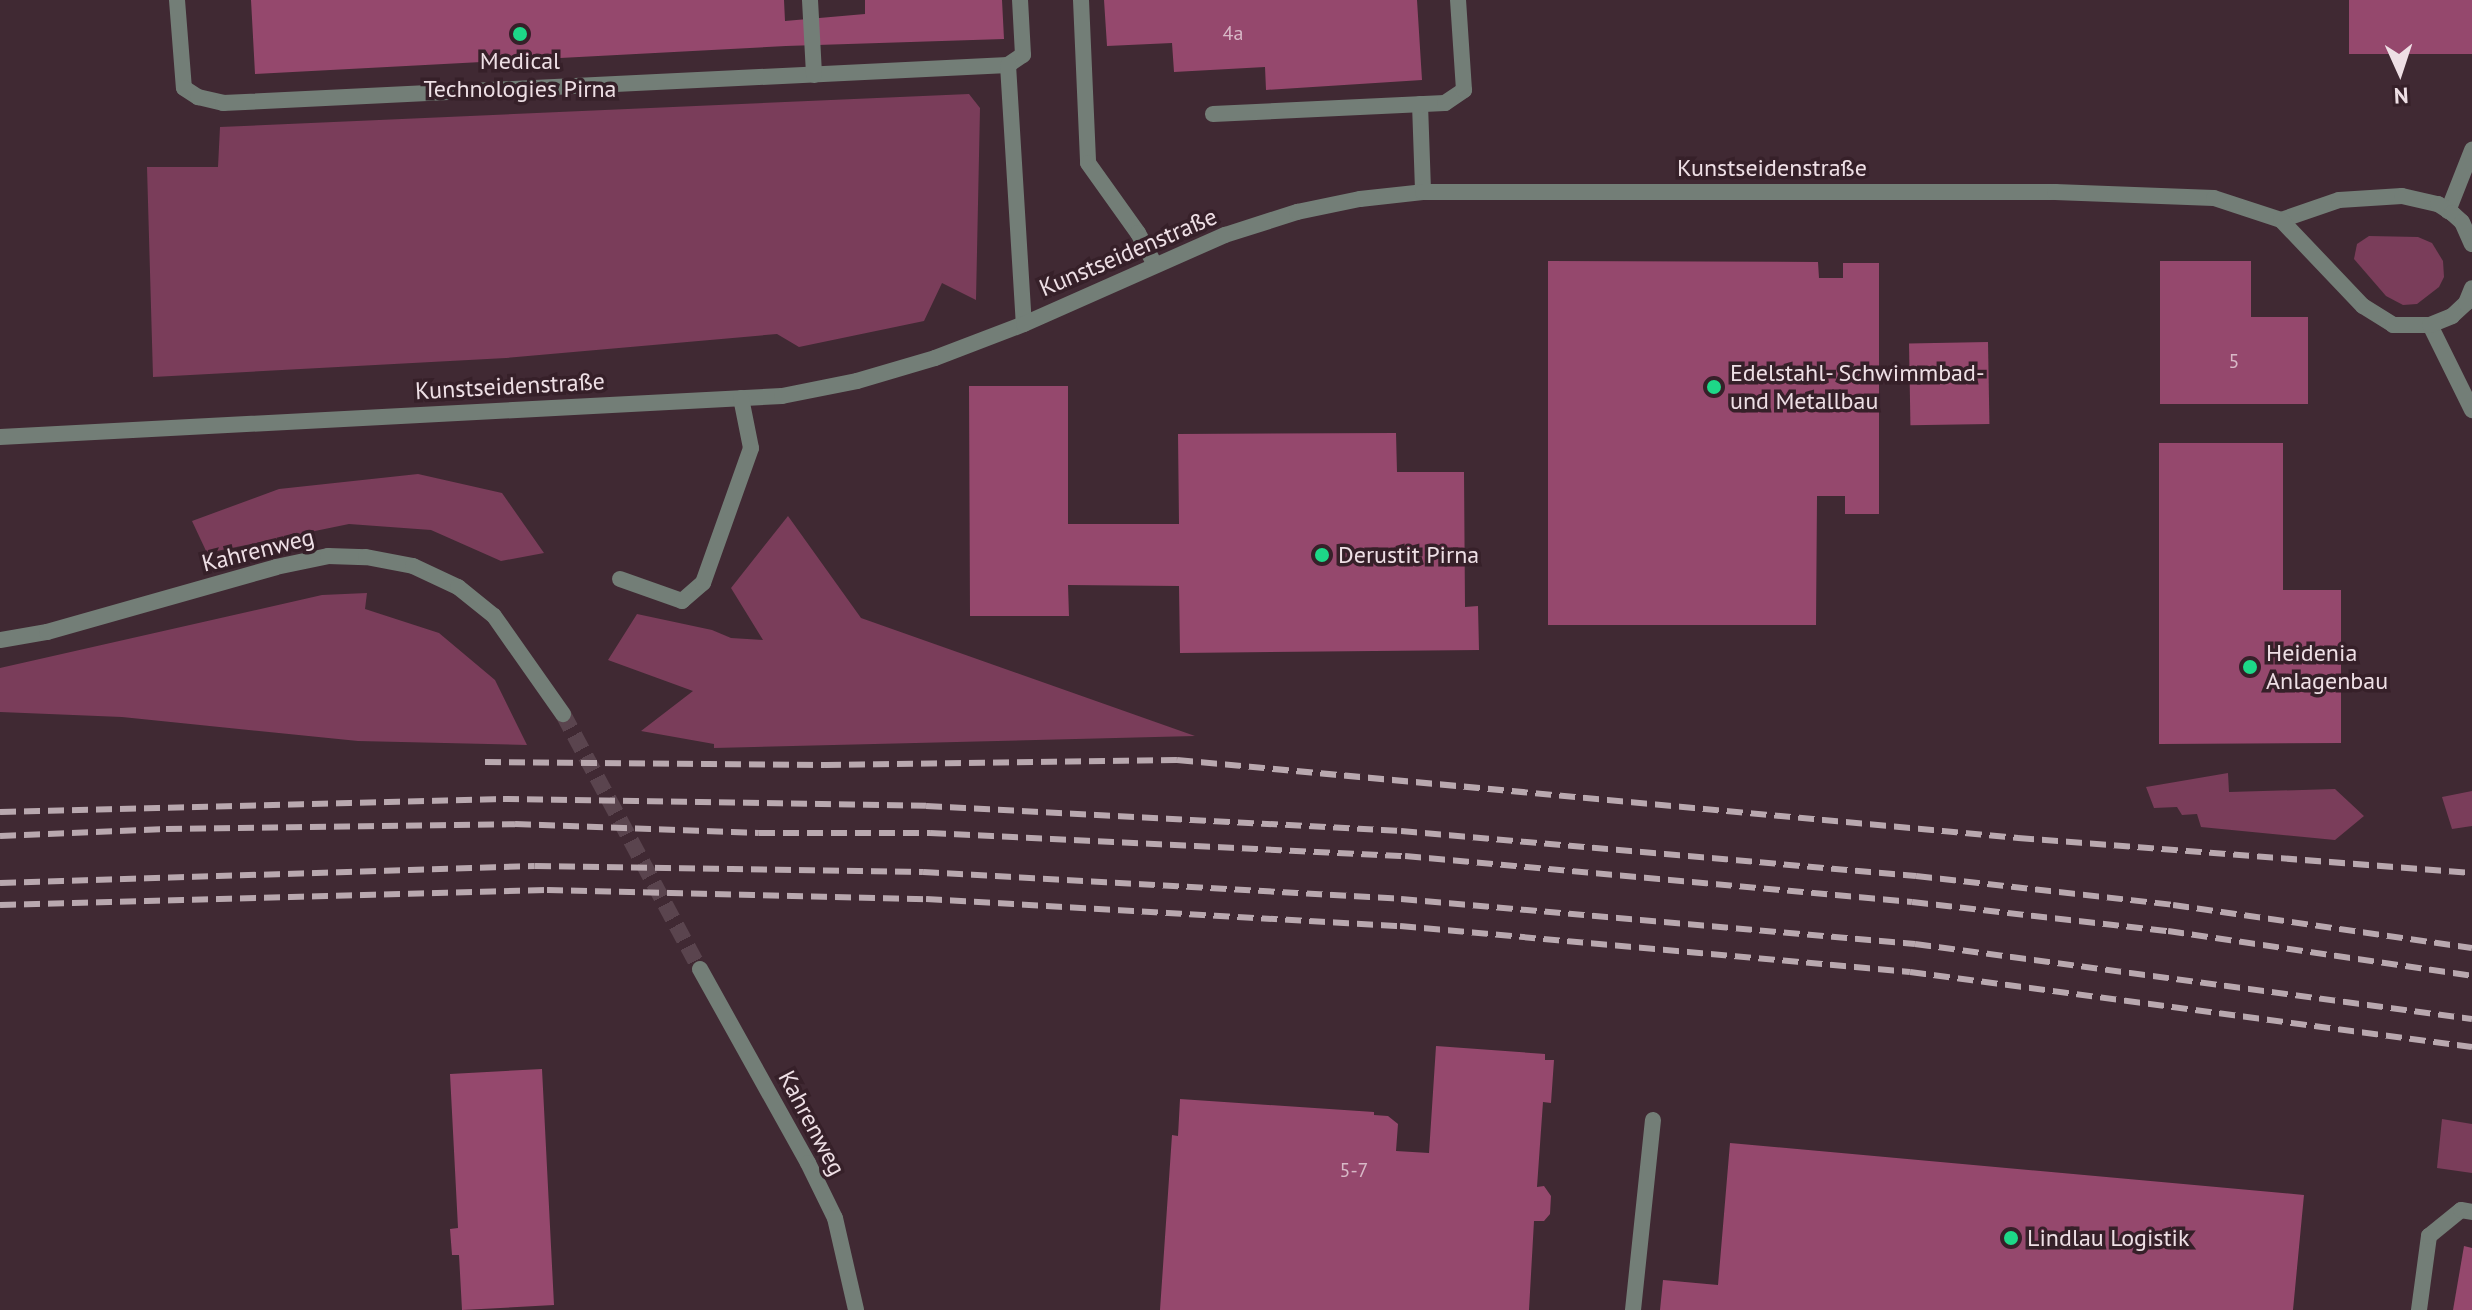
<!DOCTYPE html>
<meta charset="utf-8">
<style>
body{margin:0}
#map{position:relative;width:2472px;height:1310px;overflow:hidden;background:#402933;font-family:"PT Sans",sans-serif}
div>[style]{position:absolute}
.green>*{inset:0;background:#7a3d5a}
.building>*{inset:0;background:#95486d;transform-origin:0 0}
.tertiary-tunnel>*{height:16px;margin-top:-8px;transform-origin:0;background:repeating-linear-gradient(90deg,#5a444e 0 16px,transparent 0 24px)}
.service>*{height:16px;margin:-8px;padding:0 8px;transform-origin:8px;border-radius:8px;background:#737e77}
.tertiary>*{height:16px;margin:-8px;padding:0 8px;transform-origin:8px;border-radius:8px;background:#737e77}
.rail>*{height:6px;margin-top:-3px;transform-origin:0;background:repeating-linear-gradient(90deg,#b9a8af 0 16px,transparent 0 24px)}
.dots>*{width:22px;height:22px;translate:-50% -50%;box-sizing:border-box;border:4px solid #362029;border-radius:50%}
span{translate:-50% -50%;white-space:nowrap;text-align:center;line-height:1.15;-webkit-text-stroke:7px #362029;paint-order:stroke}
.number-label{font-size:20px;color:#d8b9c7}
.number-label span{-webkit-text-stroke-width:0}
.poi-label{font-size:24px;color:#eedfe5}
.left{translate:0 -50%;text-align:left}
.street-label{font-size:24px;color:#eedfe5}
.north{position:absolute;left:2360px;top:32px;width:80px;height:80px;-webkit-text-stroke:6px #362029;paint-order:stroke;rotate:177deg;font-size:22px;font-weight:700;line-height:32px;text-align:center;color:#eedfe5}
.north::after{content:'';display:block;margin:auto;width:28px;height:36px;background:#eedfe5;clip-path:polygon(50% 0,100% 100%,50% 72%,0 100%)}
</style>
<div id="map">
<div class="green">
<div style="clip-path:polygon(969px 94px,980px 108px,976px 300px,942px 283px,924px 321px,799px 347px,777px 334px,506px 358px,153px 377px,147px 167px,218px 167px,220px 127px)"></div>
<div style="clip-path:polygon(2369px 236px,2418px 237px,2432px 243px,2443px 261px,2444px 277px,2439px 287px,2417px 304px,2403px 305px,2386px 296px,2354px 259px,2357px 244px)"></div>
<div style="clip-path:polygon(418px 474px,502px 493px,544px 553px,501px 561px,431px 530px,349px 524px,207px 553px,192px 521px,279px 489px)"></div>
<div style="clip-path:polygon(788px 516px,861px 618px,1195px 736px,714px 748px,714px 744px,641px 731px,693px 691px,608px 660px,637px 614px,712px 630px,731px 638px,763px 640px,731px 588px)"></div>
<div style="clip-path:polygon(367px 593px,365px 609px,439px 633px,495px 680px,527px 745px,358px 741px,122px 717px,0 712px,0 668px,322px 595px)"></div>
<div style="clip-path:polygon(2228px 773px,2229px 792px,2335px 789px,2364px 816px,2335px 840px,2201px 827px,2197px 814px,2182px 815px,2177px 807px,2154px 808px,2146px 787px)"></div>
<div style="clip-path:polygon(2472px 791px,2472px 826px,2452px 829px,2442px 797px)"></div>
<div style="clip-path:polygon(2442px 1119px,2472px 1124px,2472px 1173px,2437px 1168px)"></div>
</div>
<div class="building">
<div style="clip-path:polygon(251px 0,784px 0,785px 21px,865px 14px,865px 0,1002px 0,1004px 39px,786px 46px,255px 74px)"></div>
<div style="clip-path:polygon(1104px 0,1417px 0,1422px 80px,1266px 90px,1265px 67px,1174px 72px,1172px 43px,1107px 46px)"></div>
<div style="left:2349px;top:0;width:123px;height:54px"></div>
<div style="clip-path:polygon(1548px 261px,1818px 262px,1819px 278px,1843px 278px,1843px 263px,1879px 263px,1879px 514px,1845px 514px,1845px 496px,1817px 496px,1816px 625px,1548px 625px)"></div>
<div style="clip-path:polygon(2160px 261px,2251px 261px,2251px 317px,2308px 317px,2308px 404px,2160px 404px)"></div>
<div style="left:1988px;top:342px;width:82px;height:79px;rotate:89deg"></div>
<div style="clip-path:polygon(969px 386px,1068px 386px,1068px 524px,1179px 524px,1178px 434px,1396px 433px,1397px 472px,1464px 472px,1465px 607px,1478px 606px,1479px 650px,1180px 653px,1179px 586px,1068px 585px,1069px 616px,970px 616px)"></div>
<div style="clip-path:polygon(2159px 443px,2283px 443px,2283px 590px,2341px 590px,2341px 743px,2159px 744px)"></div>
<div style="clip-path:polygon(1436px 1046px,1545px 1054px,1545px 1060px,1554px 1060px,1551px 1103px,1543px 1102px,1537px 1187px,1544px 1186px,1551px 1196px,1550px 1214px,1544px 1221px,1534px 1221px,1529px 1310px,1160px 1310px,1172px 1135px,1178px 1136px,1180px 1099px,1374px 1112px,1374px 1115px,1388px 1116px,1398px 1124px,1396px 1151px,1429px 1153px)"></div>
<div style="clip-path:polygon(542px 1069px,554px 1305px,462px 1310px,459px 1255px,452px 1255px,450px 1229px,458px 1228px,450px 1074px)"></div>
<div style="clip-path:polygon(1730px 1143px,2304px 1195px,2293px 1310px,1660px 1310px,1663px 1280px,1718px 1285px)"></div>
<div style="clip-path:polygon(2464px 1246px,2472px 1248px,2472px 1310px,2453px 1310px)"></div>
</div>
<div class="tertiary-tunnel">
<div style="left:563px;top:714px;width:289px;rotate:61.8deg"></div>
</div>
<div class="service">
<div style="left:177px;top:0;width:88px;rotate:85.5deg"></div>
<div style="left:184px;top:88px;width:17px;rotate:33deg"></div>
<div style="left:198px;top:97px;width:26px;rotate:13deg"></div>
<div style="left:223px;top:103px;width:786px;rotate:-2.77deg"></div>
<div style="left:1008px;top:65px;width:18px;rotate:-34deg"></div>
<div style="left:1023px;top:55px;width:55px;rotate:-93.1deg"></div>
<div style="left:810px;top:0;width:75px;rotate:86.9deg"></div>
<div style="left:1081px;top:0;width:163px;rotate:87.5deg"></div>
<div style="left:1088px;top:163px;width:86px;rotate:54.5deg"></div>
<div style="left:1138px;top:233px;width:36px;rotate:62deg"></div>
<div style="left:1008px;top:65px;width:259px;rotate:86.5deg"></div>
<div style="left:1420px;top:104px;width:88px;rotate:88deg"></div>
<div style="left:1213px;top:114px;width:232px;rotate:-2.7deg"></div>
<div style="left:1445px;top:103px;width:23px;rotate:-34deg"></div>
<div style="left:1464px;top:90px;width:90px;rotate:-93.8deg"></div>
<div style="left:2448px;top:211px;width:66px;rotate:-68.5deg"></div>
<div style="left:2281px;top:220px;width:61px;rotate:-19deg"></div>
<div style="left:2339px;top:200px;width:63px;rotate:-3.6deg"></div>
<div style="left:2402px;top:196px;width:37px;rotate:13deg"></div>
<div style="left:2438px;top:204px;width:17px;rotate:33deg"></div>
<div style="left:2452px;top:213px;width:13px;rotate:42deg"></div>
<div style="left:2462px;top:222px;width:24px;rotate:66deg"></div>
<div style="left:2430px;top:325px;width:95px;rotate:63.7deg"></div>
<div style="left:0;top:437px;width:783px;rotate:-3deg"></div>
<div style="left:782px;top:396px;width:76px;rotate:-11.3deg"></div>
<div style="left:857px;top:381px;width:81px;rotate:-16.4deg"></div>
<div style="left:935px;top:358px;width:95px;rotate:-20.9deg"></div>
<div style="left:1024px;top:324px;width:220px;rotate:-23.9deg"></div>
<div style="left:1225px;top:235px;width:76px;rotate:-17.7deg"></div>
<div style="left:1297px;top:212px;width:64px;rotate:-11.7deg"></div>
<div style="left:1360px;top:199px;width:63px;rotate:-6.3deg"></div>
<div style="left:1423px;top:192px;width:632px"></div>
<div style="left:2055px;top:192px;width:159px;rotate:2.2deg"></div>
<div style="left:2214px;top:198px;width:71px;rotate:18.2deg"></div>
<div style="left:2281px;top:220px;width:119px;rotate:46.4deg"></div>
<div style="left:2363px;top:306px;width:36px;rotate:32deg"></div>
<div style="left:2393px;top:325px;width:37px"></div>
<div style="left:2430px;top:325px;width:24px;rotate:-22deg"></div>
<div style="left:2452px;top:316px;width:19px;rotate:-43deg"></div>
<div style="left:2466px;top:303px;width:16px;rotate:-68deg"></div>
<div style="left:620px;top:579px;width:66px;rotate:19.5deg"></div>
<div style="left:682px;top:601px;width:28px;rotate:-41deg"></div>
<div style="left:703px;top:583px;width:143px;rotate:-70.4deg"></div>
<div style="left:751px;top:448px;width:51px;rotate:-101.3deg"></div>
<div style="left:1633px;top:1310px;width:191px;rotate:-84deg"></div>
<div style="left:2419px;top:1310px;width:75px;rotate:-82.3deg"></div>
<div style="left:2429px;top:1236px;width:41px;rotate:-39.1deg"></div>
<div style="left:2461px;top:1210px;width:11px;rotate:10deg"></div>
</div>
<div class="tertiary">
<div style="left:0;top:640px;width:48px;rotate:-9.7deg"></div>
<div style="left:47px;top:632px;width:238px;rotate:-15.8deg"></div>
<div style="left:276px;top:567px;width:53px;rotate:-11.9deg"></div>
<div style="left:328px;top:556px;width:38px;rotate:2deg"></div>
<div style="left:366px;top:557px;width:48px;rotate:10.8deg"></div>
<div style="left:413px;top:566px;width:50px;rotate:25deg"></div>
<div style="left:458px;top:587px;width:46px;rotate:38.9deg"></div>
<div style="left:494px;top:616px;width:120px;rotate:54.9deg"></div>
<div style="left:700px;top:969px;width:222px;rotate:60.9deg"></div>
<div style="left:808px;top:1163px;width:61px;rotate:63.9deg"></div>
<div style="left:835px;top:1218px;width:94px;rotate:77.1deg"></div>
</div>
<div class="rail">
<div style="left:485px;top:762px;width:340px;rotate:0.5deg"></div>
<div style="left:825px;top:765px;width:352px;rotate:-0.8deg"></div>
<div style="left:1177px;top:760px;width:845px;rotate:5.3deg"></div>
<div style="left:2018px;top:838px;width:455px;rotate:4.4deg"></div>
<div style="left:0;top:812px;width:503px;rotate:-1.48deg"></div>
<div style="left:503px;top:799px;width:423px;rotate:0.9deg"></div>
<div style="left:926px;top:806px;width:476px;rotate:3deg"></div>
<div style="left:1401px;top:831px;width:517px;rotate:4.99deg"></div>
<div style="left:1916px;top:876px;width:259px;rotate:6.4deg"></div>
<div style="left:2173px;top:905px;width:302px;rotate:8.2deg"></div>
<div style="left:0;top:836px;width:166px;rotate:-2.4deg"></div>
<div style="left:166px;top:829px;width:349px;rotate:-0.8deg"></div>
<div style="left:515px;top:824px;width:244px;rotate:2.1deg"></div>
<div style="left:759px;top:833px;width:171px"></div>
<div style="left:930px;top:833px;width:476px;rotate:2.8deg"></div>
<div style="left:1405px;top:856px;width:509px;rotate:5.18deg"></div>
<div style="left:1912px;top:902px;width:258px;rotate:6.5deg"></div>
<div style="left:2168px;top:931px;width:307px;rotate:8.4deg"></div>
<div style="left:0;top:883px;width:535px;rotate:-1.82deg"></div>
<div style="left:535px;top:866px;width:388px;rotate:0.9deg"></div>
<div style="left:923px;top:872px;width:479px;rotate:3.2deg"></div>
<div style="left:1401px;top:899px;width:516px;rotate:5deg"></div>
<div style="left:1915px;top:944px;width:562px;rotate:7.67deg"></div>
<div style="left:0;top:905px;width:547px;rotate:-1.57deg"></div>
<div style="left:547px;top:890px;width:379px;rotate:1.4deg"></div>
<div style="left:926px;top:899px;width:475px;rotate:3.3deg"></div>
<div style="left:1400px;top:926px;width:512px;rotate:5.15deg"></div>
<div style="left:1910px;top:972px;width:567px;rotate:7.6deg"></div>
</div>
<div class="dots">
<div style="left:520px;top:34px;background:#1dd888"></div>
<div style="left:1714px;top:387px;background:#1dd888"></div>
<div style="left:1322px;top:555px;background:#1dd888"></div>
<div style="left:2250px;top:667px;background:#1dd888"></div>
<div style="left:2011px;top:1238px;background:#1dd888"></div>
</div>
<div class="number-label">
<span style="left:1233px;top:33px">4a</span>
<span style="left:2234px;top:361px">5</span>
<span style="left:1354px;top:1170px">5-7</span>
</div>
<div class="poi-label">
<span style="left:520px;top:75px">Medical<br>Technologies Pirna</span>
<span class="left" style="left:1730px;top:387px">Edelstahl- Schwimmbad-<br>und Metallbau</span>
<span class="left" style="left:1338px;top:555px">Derustit Pirna</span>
<span class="left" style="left:2266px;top:667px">Heidenia<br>Anlagenbau</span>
<span class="left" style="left:2027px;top:1238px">Lindlau Logistik</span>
</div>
<div class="street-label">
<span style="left:1772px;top:168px">Kunstseidenstraße</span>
<span style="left:1128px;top:252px;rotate:-23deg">Kunstseidenstraße</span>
<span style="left:510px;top:386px;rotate:-3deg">Kunstseidenstraße</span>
<span style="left:258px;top:550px;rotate:-14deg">Kahrenweg</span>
<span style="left:812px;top:1123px;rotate:62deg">Kahrenweg</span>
</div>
<div class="north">N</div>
</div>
